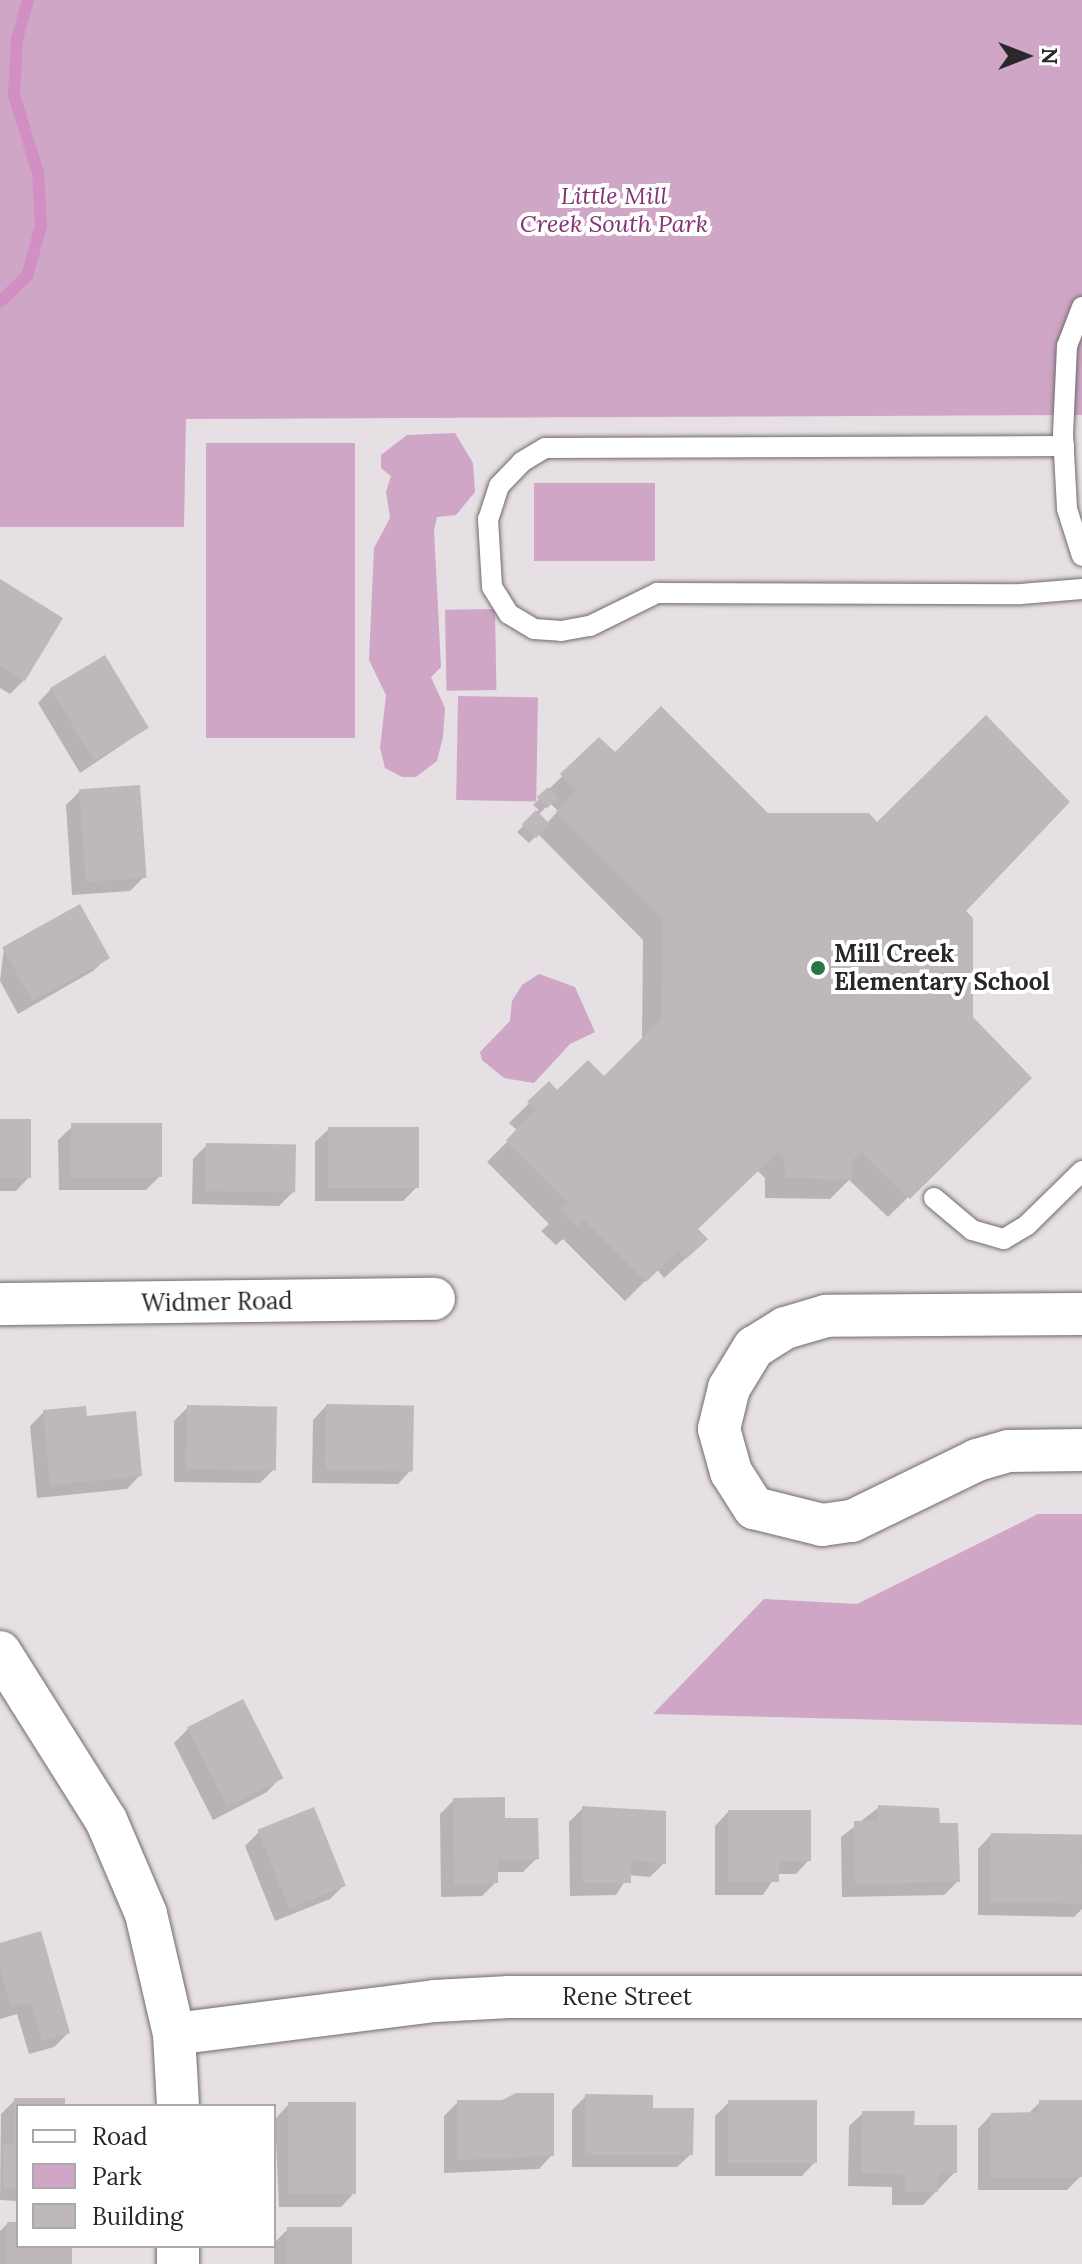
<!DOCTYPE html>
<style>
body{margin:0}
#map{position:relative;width:1082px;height:2264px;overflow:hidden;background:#e6dfe4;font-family:Lora,serif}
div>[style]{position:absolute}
.green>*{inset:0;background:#cfa6c6;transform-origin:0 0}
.shadow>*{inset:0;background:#0003}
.stream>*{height:12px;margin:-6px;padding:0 6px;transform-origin:6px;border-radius:6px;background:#d18fc4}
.building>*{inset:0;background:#beb7bc;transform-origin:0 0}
.roads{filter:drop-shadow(0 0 2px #716b6f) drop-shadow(0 0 2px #716b6f)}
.service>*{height:20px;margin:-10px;padding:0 10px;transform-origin:10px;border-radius:10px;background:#fff}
.minor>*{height:42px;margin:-21px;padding:0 21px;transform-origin:21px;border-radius:21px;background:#fff}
.dots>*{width:22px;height:22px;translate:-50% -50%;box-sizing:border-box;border:4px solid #fff;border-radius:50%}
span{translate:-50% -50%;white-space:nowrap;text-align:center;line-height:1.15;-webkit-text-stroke:8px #fff;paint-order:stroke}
.park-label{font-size:24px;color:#813375;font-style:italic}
.poi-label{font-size:24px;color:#292729;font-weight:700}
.left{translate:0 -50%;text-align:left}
.street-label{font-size:24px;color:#292729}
.legend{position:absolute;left:16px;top:2104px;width:260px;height:144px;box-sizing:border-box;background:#fff;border:2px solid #a9a9a9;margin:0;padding:10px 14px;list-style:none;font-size:24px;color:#292729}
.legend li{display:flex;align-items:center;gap:16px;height:40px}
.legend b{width:40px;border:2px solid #a9a9a9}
.north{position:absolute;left:986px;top:16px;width:80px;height:80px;-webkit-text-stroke:6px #fff;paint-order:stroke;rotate:90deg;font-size:22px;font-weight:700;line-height:32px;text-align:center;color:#292729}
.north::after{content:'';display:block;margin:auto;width:28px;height:36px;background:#292729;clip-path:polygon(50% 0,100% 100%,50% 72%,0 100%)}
</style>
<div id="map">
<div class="green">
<div style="clip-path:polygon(0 0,1082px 0,1082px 415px,186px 419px,184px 527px,0 527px)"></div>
<div style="clip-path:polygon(455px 433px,473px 463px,475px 492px,456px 515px,437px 517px,434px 530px,441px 667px,431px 677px,445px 708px,443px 737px,437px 761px,416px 777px,402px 777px,385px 768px,380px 748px,386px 695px,369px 660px,374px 548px,390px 518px,386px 492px,391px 476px,381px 468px,381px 455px,407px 435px)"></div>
<div style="left:206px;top:443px;width:149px;height:295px"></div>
<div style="left:534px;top:483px;width:121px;height:78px"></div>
<div style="left:495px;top:609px;width:81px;height:50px;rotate:89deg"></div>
<div style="left:458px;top:696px;width:80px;height:104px;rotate:1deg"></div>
<div style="clip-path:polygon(539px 974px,575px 987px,595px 1032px,570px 1044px,534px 1083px,504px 1078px,482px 1060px,480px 1052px,510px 1021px,512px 1001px,522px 985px)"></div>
<div style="clip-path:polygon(1038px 1514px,1082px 1514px,1082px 1725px,653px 1714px,764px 1599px,857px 1604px)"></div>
</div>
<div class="shadow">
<div style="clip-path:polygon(0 582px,24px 680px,10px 694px,0 688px)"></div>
<div style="clip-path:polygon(51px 689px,147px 728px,80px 773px,38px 703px)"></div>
<div style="clip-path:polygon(evenodd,599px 740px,615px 755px,767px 815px,963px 911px,971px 1018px,1029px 1078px,888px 1217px,849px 1180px,830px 1199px,765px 1198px,765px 1178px,757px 1170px,696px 1229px,705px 1239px,685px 1259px,664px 1278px,657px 1269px,625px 1301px,563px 1239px,556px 1245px,541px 1231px,549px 1224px,487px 1162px,518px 1131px,509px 1123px,549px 1084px,557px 1093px,604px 1079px,642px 1041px,643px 940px,538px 834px,529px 843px,517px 832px,539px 810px,533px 805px,542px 796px,599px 740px,550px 803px,558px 811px,547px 823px,538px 815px,550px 803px)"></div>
<div style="clip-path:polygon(80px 791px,144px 877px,130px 891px,72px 895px,66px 805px)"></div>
<div style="clip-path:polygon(4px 949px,107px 958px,93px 971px,18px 1014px,0 981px)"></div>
<div style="clip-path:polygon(0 1121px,29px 1177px,16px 1191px,0 1191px)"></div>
<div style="clip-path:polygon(72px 1127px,160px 1176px,146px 1190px,59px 1190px,58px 1140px)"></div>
<div style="clip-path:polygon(329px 1129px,417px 1187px,403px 1201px,315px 1201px,315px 1142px)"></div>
<div style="clip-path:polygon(207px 1145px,293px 1192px,279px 1206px,192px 1204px,193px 1159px)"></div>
<div style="clip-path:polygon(326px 1406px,411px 1470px,398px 1484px,312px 1483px,313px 1420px)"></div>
<div style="clip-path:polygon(188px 1407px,274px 1469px,260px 1483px,174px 1482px,174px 1421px)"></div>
<div style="clip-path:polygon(44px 1412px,85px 1419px,140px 1475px,127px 1489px,37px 1498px,30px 1426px)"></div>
<div style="clip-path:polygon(242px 1701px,280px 1778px,267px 1792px,213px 1820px,174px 1743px,188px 1729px)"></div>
<div style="clip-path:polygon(454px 1800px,503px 1820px,537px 1858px,523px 1872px,496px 1872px,496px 1882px,482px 1896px,441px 1897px,440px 1814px)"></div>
<div style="clip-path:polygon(879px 1807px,938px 1824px,958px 1881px,944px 1895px,842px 1897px,841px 1837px)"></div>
<div style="clip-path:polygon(583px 1808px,664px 1863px,650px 1877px,629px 1875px,616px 1895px,570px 1896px,569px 1822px)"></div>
<div style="clip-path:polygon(728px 1812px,809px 1860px,796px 1874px,777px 1874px,763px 1895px,715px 1895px,715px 1826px)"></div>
<div style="clip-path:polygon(259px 1832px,343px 1886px,330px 1899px,275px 1921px,245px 1846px)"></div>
<div style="clip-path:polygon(991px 1835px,1082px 1836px,1082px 1909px,1074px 1917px,978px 1915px,978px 1849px)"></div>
<div style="clip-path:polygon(0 1945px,68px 2033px,54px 2047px,29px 2054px,17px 2014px,0 2019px)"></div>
<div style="clip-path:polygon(586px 2096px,651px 2110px,691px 2154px,677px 2167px,572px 2167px,572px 2110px)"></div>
<div style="clip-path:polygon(15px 2100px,63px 2106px,18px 2106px,18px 2201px,0 2200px,1px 2114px)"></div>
<div style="clip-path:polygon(458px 2102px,552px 2155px,539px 2169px,444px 2173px,444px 2116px)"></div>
<div style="clip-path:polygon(729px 2102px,815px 2162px,802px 2176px,715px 2176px,715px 2116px)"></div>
<div style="clip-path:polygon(1040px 2102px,1081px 2176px,1067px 2190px,978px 2190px,978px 2129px,991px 2115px,1028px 2114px)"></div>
<div style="clip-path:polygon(288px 2105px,354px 2193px,341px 2207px,279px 2207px,275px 2119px)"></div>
<div style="clip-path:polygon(863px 2113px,912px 2127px,955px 2172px,923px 2205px,892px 2205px,892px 2187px,848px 2186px,849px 2126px)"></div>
<div style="clip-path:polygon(7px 2224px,18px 2224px,18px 2246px,70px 2246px,70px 2264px,0 2264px,0 2231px)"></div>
<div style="clip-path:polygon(288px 2229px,350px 2264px,274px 2264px,274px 2243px)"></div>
</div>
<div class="stream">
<div style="left:0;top:302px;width:37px;rotate:-44deg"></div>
<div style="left:27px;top:276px;width:52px;rotate:-74.4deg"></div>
<div style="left:41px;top:226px;width:53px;rotate:-93.2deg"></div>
<div style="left:38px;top:173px;width:82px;rotate:-107.1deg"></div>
<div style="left:14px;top:95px;width:56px;rotate:-86.9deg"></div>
<div style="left:17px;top:39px;width:41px;rotate:-74.2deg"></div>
</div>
<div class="building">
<div style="clip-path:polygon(0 579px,63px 618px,25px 681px,0 666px)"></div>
<div style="left:105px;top:655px;width:85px;height:64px;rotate:59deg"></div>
<div style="clip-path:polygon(661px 706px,768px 813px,869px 813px,877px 822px,986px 715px,1070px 802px,966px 911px,973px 918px,973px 1017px,1032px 1078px,910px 1199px,862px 1153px,852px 1160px,852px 1180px,785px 1178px,784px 1158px,778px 1152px,698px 1229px,708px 1239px,686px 1259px,678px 1251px,646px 1282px,584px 1220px,578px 1227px,560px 1210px,568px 1203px,506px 1140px,536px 1110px,527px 1102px,549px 1081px,557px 1090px,588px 1060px,604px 1076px,661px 1019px,663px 920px,556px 812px,576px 790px,560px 774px,599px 737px,615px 752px)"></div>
<div style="left:140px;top:785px;width:93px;height:61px;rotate:86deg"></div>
<div style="left:548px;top:787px;width:15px;height:15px;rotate:48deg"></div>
<div style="left:536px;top:810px;width:20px;height:20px;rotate:45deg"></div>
<div style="left:80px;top:904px;width:62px;height:89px;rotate:61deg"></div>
<div style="left:0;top:1119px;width:31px;height:59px"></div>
<div style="left:162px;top:1123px;width:54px;height:91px;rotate:90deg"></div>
<div style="left:328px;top:1127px;width:91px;height:61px"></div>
<div style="left:206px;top:1143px;width:90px;height:48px;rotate:1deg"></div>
<div style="left:326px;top:1404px;width:88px;height:66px;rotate:1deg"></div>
<div style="left:187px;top:1405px;width:90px;height:64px;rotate:1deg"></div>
<div style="clip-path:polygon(86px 1406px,87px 1416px,136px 1411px,142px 1476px,50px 1485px,43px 1410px)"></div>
<div style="left:243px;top:1699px;width:89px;height:63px;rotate:63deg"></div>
<div style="clip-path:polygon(505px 1797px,505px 1818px,538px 1818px,539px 1859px,498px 1860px,498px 1883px,454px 1884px,453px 1798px)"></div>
<div style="clip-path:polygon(878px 1805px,939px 1808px,940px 1823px,958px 1823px,960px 1882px,855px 1884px,854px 1821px,878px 1821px)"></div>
<div style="clip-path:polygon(582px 1806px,666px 1811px,666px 1864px,631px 1860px,631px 1883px,583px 1883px)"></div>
<div style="left:314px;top:1807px;width:85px;height:61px;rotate:68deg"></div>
<div style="clip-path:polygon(728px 1810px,811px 1810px,811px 1861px,779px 1861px,779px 1882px,728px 1882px)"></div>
<div style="left:991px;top:1833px;width:91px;height:69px;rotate:1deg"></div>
<div style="clip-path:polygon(41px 1931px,70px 2033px,42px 2041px,31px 2002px,11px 2007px,0 1969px,0 1943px)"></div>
<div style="clip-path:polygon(516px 2093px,554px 2093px,554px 2156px,457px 2160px,457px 2100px,502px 2100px)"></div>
<div style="clip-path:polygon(585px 2094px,653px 2095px,653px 2108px,694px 2108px,693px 2155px,585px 2155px)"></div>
<div style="clip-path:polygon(14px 2098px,65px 2098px,65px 2106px,18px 2106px,18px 2188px,3px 2187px,3px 2144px,14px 2144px)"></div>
<div style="left:728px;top:2100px;width:89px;height:63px"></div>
<div style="clip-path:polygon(1039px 2100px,1082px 2100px,1082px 2177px,991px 2177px,991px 2113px,1039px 2112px)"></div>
<div style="left:356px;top:2102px;width:92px;height:68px;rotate:90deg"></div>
<div style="clip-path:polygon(862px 2111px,915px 2111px,914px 2125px,957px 2125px,957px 2173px,938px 2173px,938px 2192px,905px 2192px,905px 2174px,861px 2173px)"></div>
<div style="clip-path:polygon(7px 2222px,18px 2222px,18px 2246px,72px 2246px,72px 2264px,7px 2264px)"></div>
<div style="left:287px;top:2227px;width:65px;height:37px"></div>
</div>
<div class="roads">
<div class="service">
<div style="left:1082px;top:307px;width:42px;rotate:111deg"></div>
<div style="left:1067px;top:346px;width:88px;rotate:92.6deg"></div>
<div style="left:1063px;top:434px;width:75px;rotate:86.9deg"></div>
<div style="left:1067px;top:509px;width:49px;rotate:72.3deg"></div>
<div style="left:1064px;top:446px;width:519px;rotate:179.78deg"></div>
<div style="left:545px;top:448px;width:27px;rotate:149deg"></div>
<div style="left:522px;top:462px;width:33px;rotate:134deg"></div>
<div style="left:499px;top:486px;width:35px;rotate:108deg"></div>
<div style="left:488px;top:519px;width:68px;rotate:86.6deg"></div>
<div style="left:492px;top:587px;width:32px;rotate:58deg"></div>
<div style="left:509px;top:614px;width:29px;rotate:31deg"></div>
<div style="left:534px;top:629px;width:27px;rotate:4deg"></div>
<div style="left:561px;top:631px;width:29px;rotate:-10deg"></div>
<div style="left:590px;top:626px;width:75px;rotate:-26.2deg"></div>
<div style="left:657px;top:593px;width:364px;rotate:0.2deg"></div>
<div style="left:1021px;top:594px;width:61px;rotate:-4.7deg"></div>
<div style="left:934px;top:1198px;width:50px;rotate:40.1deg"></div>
<div style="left:972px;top:1230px;width:33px;rotate:16deg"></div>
<div style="left:1004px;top:1239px;width:27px;rotate:-31deg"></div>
<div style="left:1027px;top:1225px;width:77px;rotate:-44.5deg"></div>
</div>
<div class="minor">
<div style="left:0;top:1304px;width:434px;rotate:-0.7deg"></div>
<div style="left:1082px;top:1314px;width:256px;rotate:179.6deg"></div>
<div style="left:826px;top:1316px;width:43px;rotate:163.7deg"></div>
<div style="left:785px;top:1328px;width:36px;rotate:148deg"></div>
<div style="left:754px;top:1347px;width:48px;rotate:121.4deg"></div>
<div style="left:729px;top:1388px;width:42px;rotate:103.7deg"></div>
<div style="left:719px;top:1429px;width:45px;rotate:74.4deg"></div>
<div style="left:731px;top:1472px;width:43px;rotate:57.4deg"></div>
<div style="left:754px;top:1508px;width:70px;rotate:14deg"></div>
<div style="left:822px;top:1525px;width:30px;rotate:-8deg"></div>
<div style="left:852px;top:1521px;width:139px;rotate:-26deg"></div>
<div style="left:977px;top:1460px;width:33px;rotate:-16deg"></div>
<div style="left:1009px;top:1451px;width:73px;rotate:-0.8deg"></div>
<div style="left:0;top:1652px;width:199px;rotate:57.8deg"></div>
<div style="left:106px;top:1820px;width:102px;rotate:66.9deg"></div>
<div style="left:146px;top:1914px;width:123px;rotate:76.9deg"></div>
<div style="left:174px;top:2034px;width:72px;rotate:86.8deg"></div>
<div style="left:174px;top:2034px;width:263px;rotate:-7.2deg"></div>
<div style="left:435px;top:2001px;width:74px;rotate:-3.1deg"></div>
<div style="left:509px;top:1997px;width:573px"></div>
<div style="left:178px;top:2246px;width:18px;rotate:90deg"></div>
</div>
</div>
<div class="dots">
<div style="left:818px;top:968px;background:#257748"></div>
</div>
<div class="park-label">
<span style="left:614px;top:210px">Little Mill<br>Creek South Park</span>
</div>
<div class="poi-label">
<span class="left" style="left:834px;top:968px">Mill Creek<br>Elementary School</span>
</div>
<div class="street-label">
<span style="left:217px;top:1302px;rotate:-1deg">Widmer Road</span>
<span style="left:627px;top:1997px">Rene Street</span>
</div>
<ul class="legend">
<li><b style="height:10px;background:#fff"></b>Road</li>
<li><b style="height:22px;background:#cfa6c6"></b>Park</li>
<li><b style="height:22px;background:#beb7bc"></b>Building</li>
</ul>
<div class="north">N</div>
</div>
